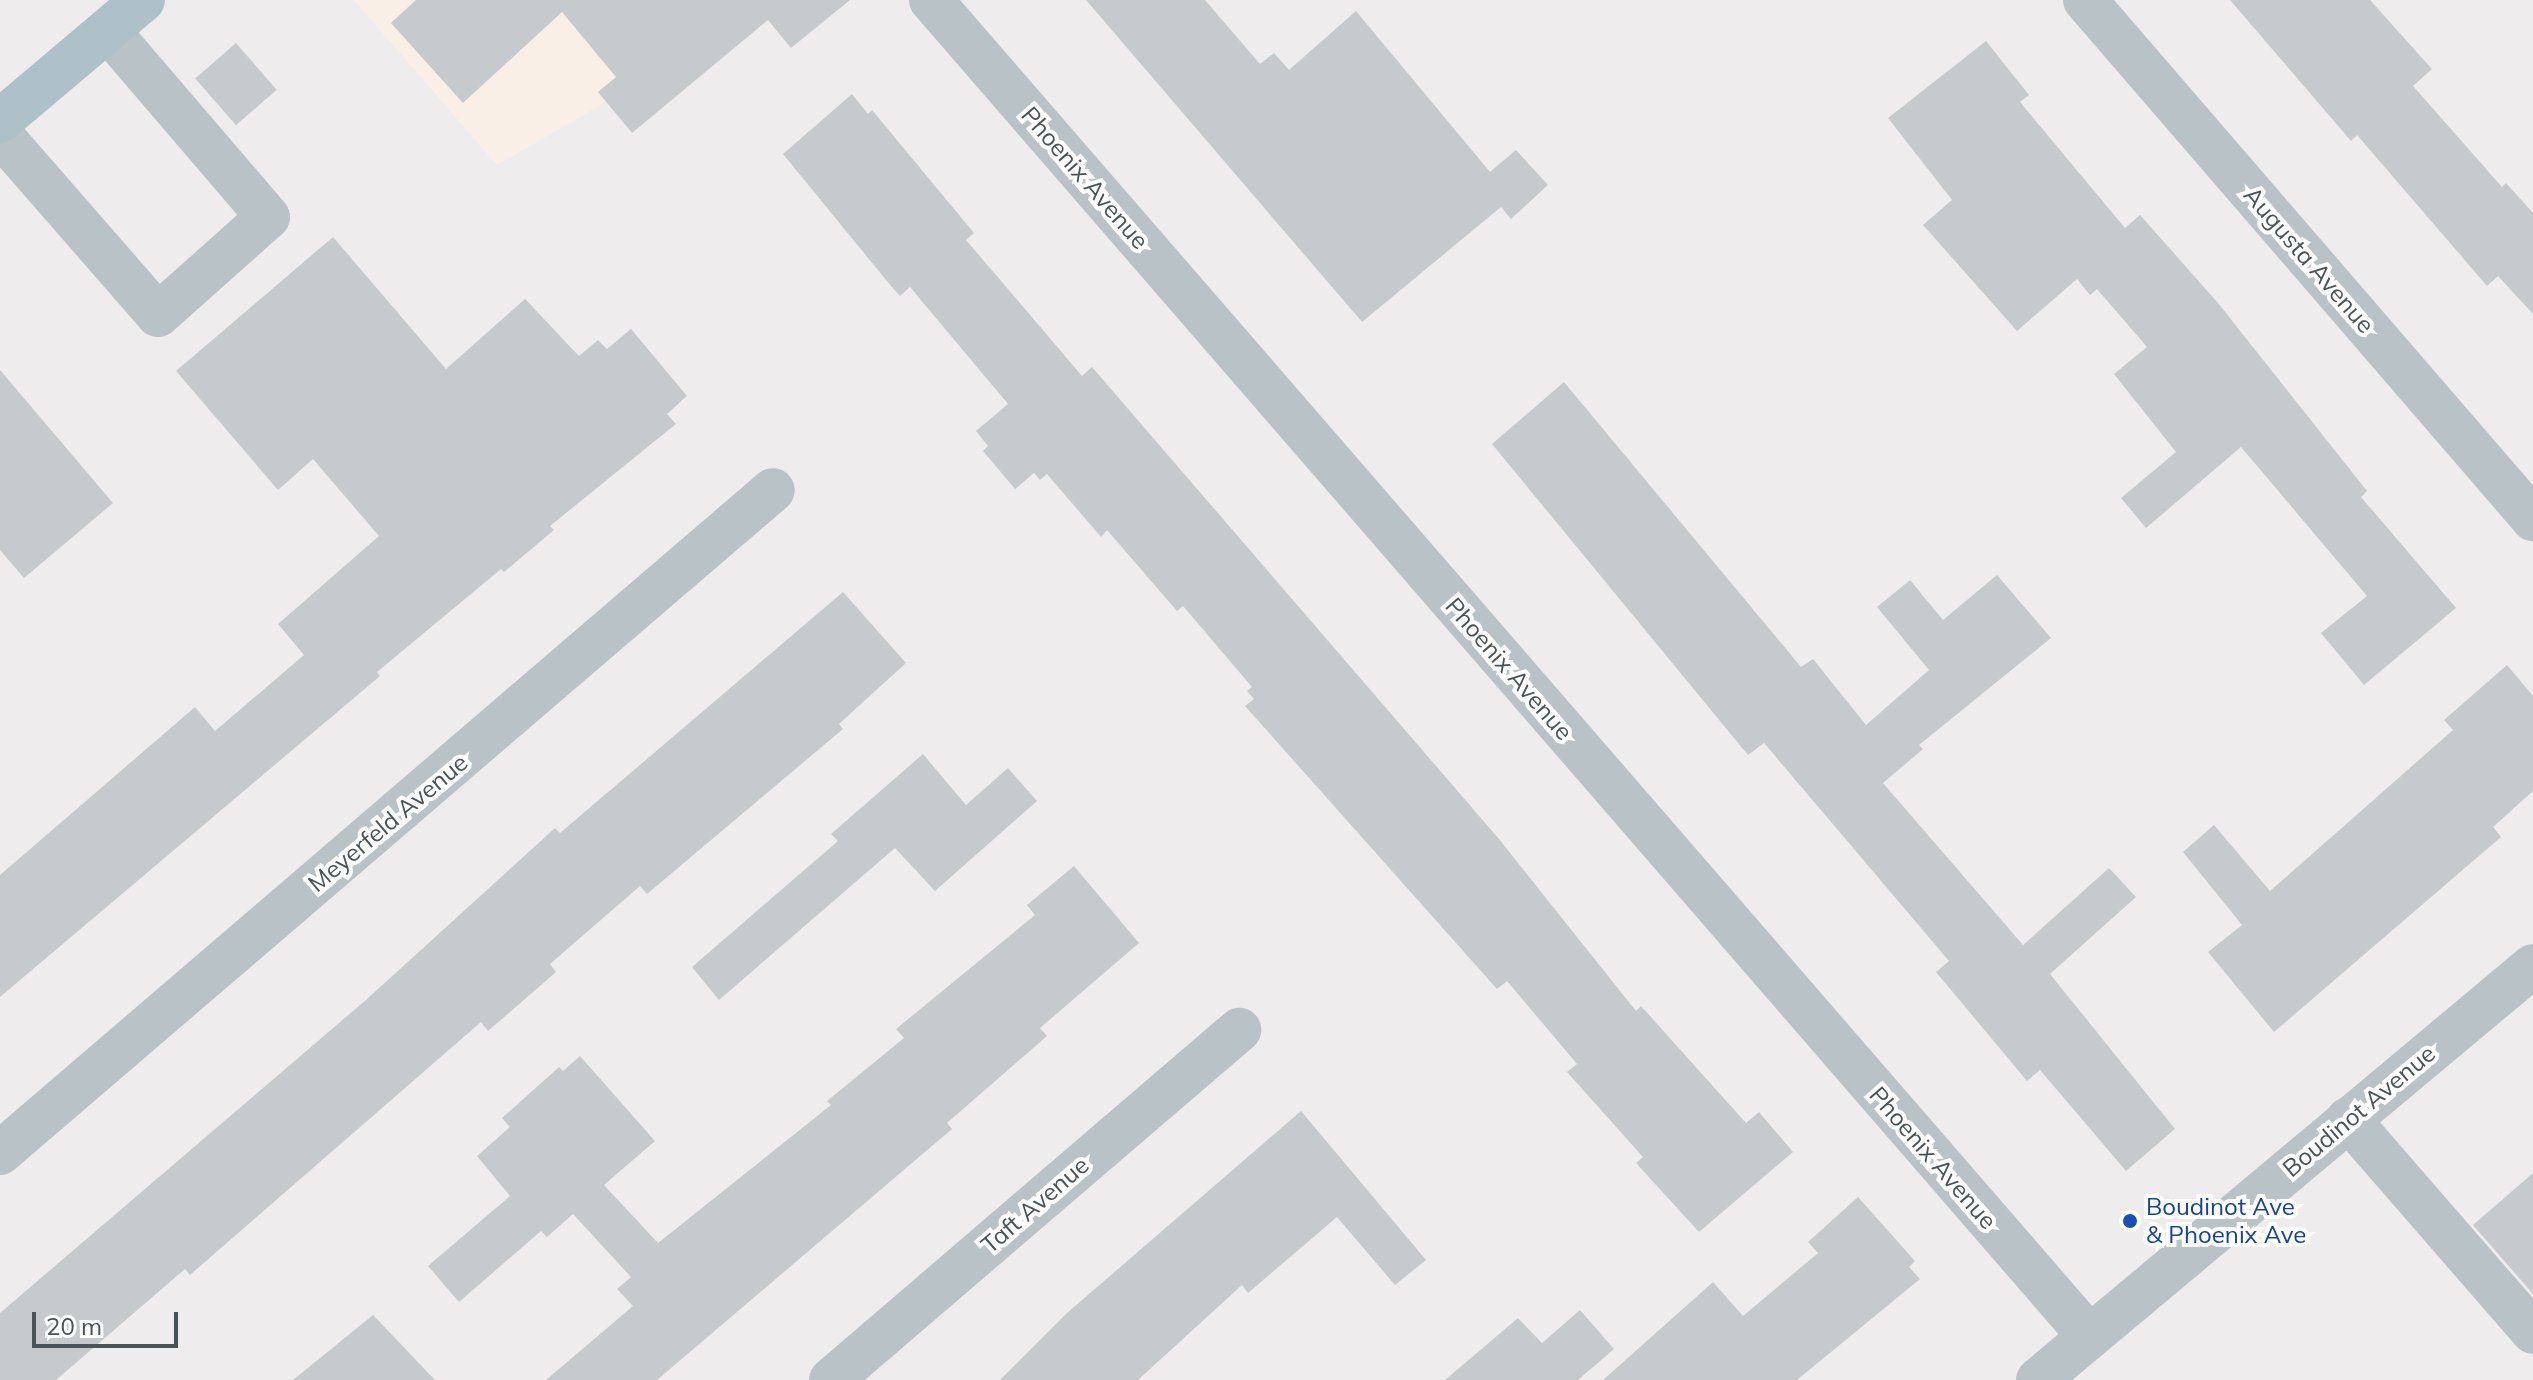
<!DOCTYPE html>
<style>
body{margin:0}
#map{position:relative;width:2533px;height:1380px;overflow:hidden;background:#efeced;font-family:Mulish,sans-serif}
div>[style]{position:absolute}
.commercial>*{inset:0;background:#f9efe6}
.building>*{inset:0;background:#c7cacd;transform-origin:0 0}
.minor>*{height:44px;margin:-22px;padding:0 22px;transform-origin:22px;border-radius:22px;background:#b9c3c7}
.major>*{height:44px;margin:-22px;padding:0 22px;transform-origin:22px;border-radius:22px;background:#aec1c8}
.dots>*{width:22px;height:22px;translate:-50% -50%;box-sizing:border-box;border:4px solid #fff;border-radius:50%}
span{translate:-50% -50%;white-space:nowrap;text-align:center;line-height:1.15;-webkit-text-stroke:8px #fff;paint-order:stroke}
.street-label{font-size:24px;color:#475357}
.transit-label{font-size:24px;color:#164399}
.left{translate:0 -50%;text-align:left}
.scale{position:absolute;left:32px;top:1312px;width:146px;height:36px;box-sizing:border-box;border:4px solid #475357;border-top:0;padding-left:10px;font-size:24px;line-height:28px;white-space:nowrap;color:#475357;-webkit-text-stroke:6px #fff;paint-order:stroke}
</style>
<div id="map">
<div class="commercial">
<div style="clip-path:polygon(354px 0,833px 0,835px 12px,791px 48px,768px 20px,632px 133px,606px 102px,497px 165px)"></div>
</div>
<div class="building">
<div style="clip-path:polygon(416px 0,850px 0,791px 48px,768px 20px,632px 133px,598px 92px,616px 77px,562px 12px,463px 103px,391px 23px)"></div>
<div style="clip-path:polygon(1086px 0,1205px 0,1260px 64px,1274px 53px,1289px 70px,1356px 11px,1490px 172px,1516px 150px,1548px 185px,1511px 219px,1501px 207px,1362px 322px)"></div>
<div style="clip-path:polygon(2230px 0,2370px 0,2432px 69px,2413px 86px,2502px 187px,2506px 183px,2533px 213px,2533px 314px,2498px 276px,2487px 286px,2357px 135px,2351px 141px)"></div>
<div style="clip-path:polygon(1986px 41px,2029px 95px,2020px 102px,2125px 228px,2140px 215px,2218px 303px,2367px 491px,2361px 497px,2456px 608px,2364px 685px,2321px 633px,2367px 596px,2241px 447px,2146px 528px,2121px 498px,2176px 452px,2114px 374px,2147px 347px,2097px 289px,2090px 295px,2077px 279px,2017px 331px,1923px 225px,1952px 200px,1888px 118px)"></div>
<div style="left:236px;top:43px;width:62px;height:54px;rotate:49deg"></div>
<div style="clip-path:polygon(852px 94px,868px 114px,872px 110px,974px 233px,966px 240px,1025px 309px,1082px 376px,1092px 367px,1499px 839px,1636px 1011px,1641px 1006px,1746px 1123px,1759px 1112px,1793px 1152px,1699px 1232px,1636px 1163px,1643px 1157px,1567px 1072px,1577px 1064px,1507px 981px,1497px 989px,1245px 706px,1254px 699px,1247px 691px,1252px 687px,1183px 606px,1177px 611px,1107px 530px,1101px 537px,1047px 474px,1040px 480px,1034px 473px,1015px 489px,983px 451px,988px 446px,976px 431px,1008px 404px,910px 287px,900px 296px,891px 286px,783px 154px)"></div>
<div style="clip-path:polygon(333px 237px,446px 369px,525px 299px,579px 356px,598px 340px,607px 349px,631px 329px,687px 396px,667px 414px,676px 424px,550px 526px,554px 530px,504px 572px,501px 569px,377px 672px,380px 676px,0 997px,0 875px,195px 707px,215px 731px,304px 655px,278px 624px,379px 536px,313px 459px,278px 490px,176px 371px)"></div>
<div style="clip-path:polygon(0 370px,113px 503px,24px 578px,0 550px)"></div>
<div style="clip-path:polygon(1564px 382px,1801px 667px,1813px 659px,1866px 725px,1929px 670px,1877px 607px,1910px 580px,1943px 620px,1997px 575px,2051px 638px,1919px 745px,1923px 749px,1883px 783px,2023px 945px,2109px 868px,2136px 897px,2050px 974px,2175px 1129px,2126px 1171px,2040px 1070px,2027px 1081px,1936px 972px,1949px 961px,1764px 743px,1748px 755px,1492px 444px)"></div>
<div style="clip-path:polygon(843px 592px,906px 663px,839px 724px,843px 729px,647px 894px,640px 886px,550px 964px,556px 972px,488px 1031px,481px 1022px,190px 1275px,185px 1269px,56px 1380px,0 1380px,0 1313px,367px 999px,555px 828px,560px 833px)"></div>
<div style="clip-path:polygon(2507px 665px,2533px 696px,2533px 791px,2493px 827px,2501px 837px,2274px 1032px,2208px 952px,2242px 925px,2183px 852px,2214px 825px,2270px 891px,2453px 730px,2444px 720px)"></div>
<div style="clip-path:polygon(923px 754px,966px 805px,1008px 768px,1037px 801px,935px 891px,895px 848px,719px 1000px,692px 967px,838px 841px,831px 834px)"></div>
<div style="clip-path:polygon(1074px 866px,1139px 943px,1040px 1028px,1047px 1036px,947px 1123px,952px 1129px,657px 1380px,546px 1380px,633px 1306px,617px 1289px,631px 1277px,573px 1214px,547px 1237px,541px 1231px,459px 1302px,428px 1266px,510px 1196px,477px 1156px,510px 1127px,502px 1118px,559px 1067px,563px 1071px,580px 1056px,655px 1141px,604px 1185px,658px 1243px,831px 1105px,827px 1101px,904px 1038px,896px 1029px,1035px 915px,1027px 905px)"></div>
<div style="clip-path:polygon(1301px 1111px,1426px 1260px,1395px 1285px,1337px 1217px,1248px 1293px,1242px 1285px,1138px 1380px,1000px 1380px,1067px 1313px)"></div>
<div style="clip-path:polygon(2533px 1173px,2533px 1294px,2473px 1225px)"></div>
<div style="clip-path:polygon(1858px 1197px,1915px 1261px,1909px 1267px,1920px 1279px,1797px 1380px,1603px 1380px,1713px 1282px,1743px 1316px,1818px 1253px,1808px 1242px)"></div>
<div style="clip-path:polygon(1580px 1310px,1614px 1349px,1578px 1380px,1445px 1380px,1518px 1318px,1542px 1343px)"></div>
<div style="clip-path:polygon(373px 1315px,435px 1380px,293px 1380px)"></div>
</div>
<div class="minor">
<div style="left:931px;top:0;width:1768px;rotate:49.08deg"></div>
<div style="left:2085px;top:0;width:686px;rotate:49.2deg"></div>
<div style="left:0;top:134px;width:240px;rotate:48.9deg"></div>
<div style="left:158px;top:315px;width:147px;rotate:-41.7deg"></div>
<div style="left:268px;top:217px;width:246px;rotate:-130.6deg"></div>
<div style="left:2348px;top:1119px;width:282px;rotate:49deg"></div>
<div style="left:0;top:1153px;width:1018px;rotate:-40.62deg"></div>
<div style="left:831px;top:1380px;width:538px;rotate:-40.62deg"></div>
<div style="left:2038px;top:1380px;width:645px;rotate:-39.91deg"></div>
</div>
<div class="major">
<div style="left:0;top:121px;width:187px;rotate:-40.2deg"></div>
</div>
<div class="dots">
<div style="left:2130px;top:1221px;background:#1a4fb4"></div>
</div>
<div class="street-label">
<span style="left:1085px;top:178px;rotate:49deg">Phoenix Avenue</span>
<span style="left:2309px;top:260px;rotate:49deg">Augusta Avenue</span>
<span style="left:1509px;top:669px;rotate:49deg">Phoenix Avenue</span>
<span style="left:388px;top:823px;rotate:-40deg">Meyerfeld Avenue</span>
<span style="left:2359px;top:1111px;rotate:-40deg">Boudinot Avenue</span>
<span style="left:1933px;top:1158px;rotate:49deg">Phoenix Avenue</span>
<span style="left:1035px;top:1205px;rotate:-41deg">Taft Avenue</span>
</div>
<div class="transit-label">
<span class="left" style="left:2146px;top:1221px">Boudinot Ave<br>&amp; Phoenix Ave</span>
</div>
<div class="scale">20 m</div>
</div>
